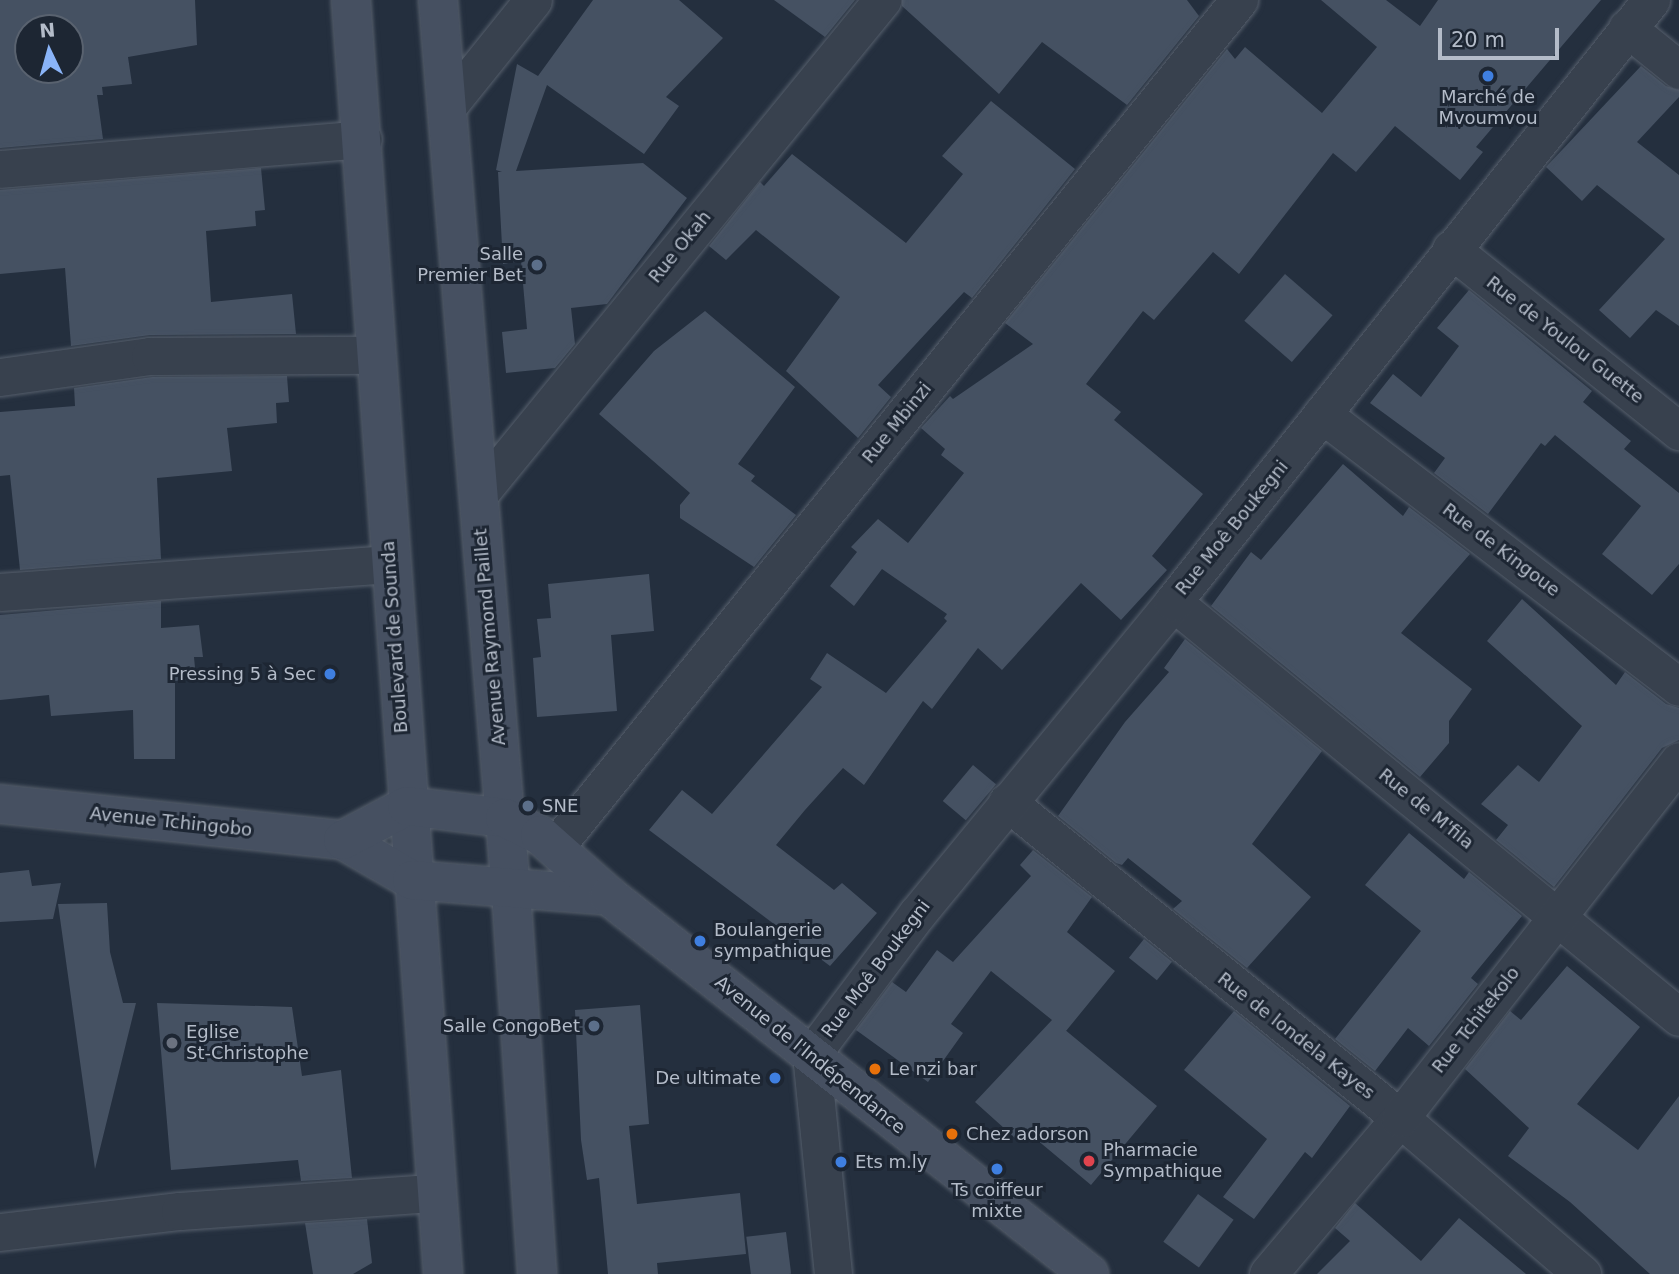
<!DOCTYPE html>
<meta charset="utf-8">
<style>
body{margin:0}
#map{position:relative;width:1679px;height:1274px;overflow:hidden;background:#242f3e;font-family:"DejaVu Sans",sans-serif}
div>[style]{position:absolute}
.building>*{inset:0;background:#455162;transform-origin:0 0}
.roads{filter:drop-shadow(0 0 2px #565f6c) drop-shadow(0 0 2px #565f6c)}
.street>*{height:37px;margin:-18.5px;padding:0 18.5px;transform-origin:18.5px;border-radius:18.5px;background:#38414e}
.secondary>*{height:38px;margin:-19px;padding:0 19px;transform-origin:19px;border-radius:19px;background:#465061}
.dots>*{width:19px;height:19px;translate:-50% -50%;box-sizing:border-box;border:4px solid #1d2633;border-radius:50%}
span{translate:-50% -50%;white-space:nowrap;text-align:center;line-height:1.15;-webkit-text-stroke:6px #1d2633;paint-order:stroke}
.poi-label{font-size:18px;color:#b4bcc9}
.right{translate:-100% -50%;text-align:right}
.left{translate:0 -50%;text-align:left}
.street-label{font-size:18px;color:#b4bcc9}
.north{position:absolute;left:14px;top:14px;width:70px;height:70px;box-sizing:border-box;background:#1d2633;border:2px solid #59626f;border-radius:50%;rotate:355deg;font-size:19px;font-weight:700;line-height:28px;text-align:center;color:#b4bcc9}
.north::after{content:'';display:block;margin:auto;width:24px;height:32px;background:#8ab4f8;clip-path:polygon(50% 0,100% 100%,50% 72%,0 100%)}
.scale{position:absolute;left:1438px;top:28px;width:121px;height:32px;box-sizing:border-box;border:4px solid #b4bcc9;border-top:0;padding-left:9px;font-size:21px;line-height:24px;white-space:nowrap;color:#b4bcc9;-webkit-text-stroke:5px #1d2633;paint-order:stroke}
</style>
<div id="map">
<div class="building">
<div style="clip-path:polygon(evenodd,0 0,195px 0,197px 45px,128px 57px,132px 84px,102px 87px,103px 95px,97px 95px,103px 139px,0 148px,0 0,28px 28px,70px 28px,70px 70px,28px 70px,28px 28px)"></div>
<div style="clip-path:polygon(593px 0,679px 0,723px 38px,666px 97px,679px 106px,644px 154px,547px 85px,516px 171px,643px 163px,687px 198px,607px 304px,571px 308px,575px 344px,555px 368px,506px 373px,502px 332px,527px 329px,521px 261px,503px 264px,498px 172px,502px 172px,496px 170px,517px 64px,538px 76px)"></div>
<div style="clip-path:polygon(774px 0,855px 0,825px 37px)"></div>
<div style="clip-path:polygon(902px 0,1187px 0,1199px 16px,1127px 105px,1042px 42px,999px 94px,902px 6px)"></div>
<div style="clip-path:polygon(1321px 0,1386px 0,1420px 26px,1438px 0,1601px 0,1476px 147px,1483px 152px,1460px 180px,1395px 126px,1356px 172px,1333px 153px,1239px 274px,1213px 252px,1154px 320px,1143px 311px,1086px 384px,1121px 412px,1114px 420px,1203px 494px,1152px 556px,1167px 570px,1121px 620px,1081px 583px,1002px 670px,978px 648px,932px 709px,923px 701px,864px 785px,843px 768px,805px 810px,776px 845px,834px 890px,842px 883px,877px 913px,830px 966px,649px 830px,682px 790px,712px 814px,822px 687px,810px 679px,827px 653px,886px 693px,947px 621px,944px 618px,947px 614px,882px 569px,854px 606px,830px 586px,857px 552px,851px 547px,878px 519px,908px 543px,964px 473px,941px 455px,945px 449px,921px 428px,950px 396px,953px 399px,1033px 344px,1005px 323px,1227px 49px,1235px 59px,1245px 47px,1322px 113px,1377px 47px)"></div>
<div style="clip-path:polygon(1641px 66px,1666px 86px,1679px 90px,1679px 97px,1637px 142px,1679px 175px,1679px 326px,1656px 310px,1630px 338px,1599px 310px,1665px 239px,1597px 185px,1582px 201px,1546px 167px)"></div>
<div style="clip-path:polygon(991px 101px,1075px 169px,972px 298px,964px 292px,878px 385px,891px 397px,858px 438px,786px 371px,840px 297px,756px 230px,726px 260px,709px 246px,760px 182px,764px 186px,792px 154px,906px 243px,963px 174px,942px 156px)"></div>
<div style="clip-path:polygon(261px 168px,265px 210px,255px 211px,256px 226px,206px 231px,211px 302px,292px 294px,296px 334px,150px 335px,71px 346px,65px 268px,0 274px,0 190px)"></div>
<div style="left:1285px;top:274px;width:63px;height:62px;rotate:41deg"></div>
<div style="clip-path:polygon(1469px 290px,1592px 391px,1583px 402px,1631px 441px,1624px 449px,1679px 493px,1679px 564px,1652px 595px,1602px 554px,1641px 506px,1555px 435px,1545px 446px,1541px 443px,1488px 514px,1434px 473px,1445px 458px,1370px 403px,1393px 374px,1421px 397px,1459px 346px,1437px 328px)"></div>
<div style="clip-path:polygon(705px 311px,795px 387px,738px 464px,755px 476px,751px 481px,796px 515px,754px 567px,680px 518px,680px 505px,690px 493px,599px 414px,654px 351px)"></div>
<div style="clip-path:polygon(287px 376px,289px 402px,276px 403px,277px 423px,227px 428px,232px 471px,157px 478px,161px 559px,20px 570px,10px 475px,0 476px,0 412px,75px 406px,74px 388px,152px 377px)"></div>
<div style="clip-path:polygon(1343px 464px,1403px 516px,1409px 507px,1470px 554px,1401px 633px,1472px 689px,1449px 721px,1449px 743px,1420px 777px,1211px 606px,1251px 552px,1261px 560px)"></div>
<div style="clip-path:polygon(649px 574px,654px 631px,611px 635px,617px 711px,537px 717px,533px 658px,541px 657px,537px 619px,551px 618px,548px 584px)"></div>
<div style="clip-path:polygon(1522px 599px,1616px 685px,1625px 672px,1666px 704px,1679px 708px,1679px 740px,1662px 748px,1554px 887px,1496px 840px,1508px 825px,1481px 804px,1518px 765px,1539px 782px,1582px 726px,1487px 641px)"></div>
<div style="clip-path:polygon(161px 601px,161px 628px,199px 625px,203px 657px,194px 657px,196px 678px,175px 681px,175px 759px,134px 759px,133px 710px,51px 716px,49px 695px,0 700px,0 615px)"></div>
<div style="clip-path:polygon(1185px 639px,1322px 751px,1252px 844px,1311px 897px,1247px 968px,1173px 909px,1182px 901px,1128px 858px,1122px 865px,1116px 863px,1058px 816px,1125px 722px,1169px 672px,1164px 668px)"></div>
<div style="left:973px;top:765px;width:30px;height:47px;rotate:40deg"></div>
<div style="clip-path:polygon(1409px 833px,1464px 879px,1469px 872px,1522px 916px,1471px 978px,1478px 984px,1429px 1046px,1408px 1028px,1375px 1071px,1335px 1039px,1421px 931px,1365px 885px)"></div>
<div style="clip-path:polygon(1033px 850px,1092px 897px,1067px 932px,1115px 971px,1066px 1031px,1058px 1024px,1157px 1106px,1091px 1185px,1024px 1129px,1015px 1138px,975px 1102px,1052px 1020px,991px 971px,951px 1024px,963px 1033px,928px 1082px,856px 1030px,892px 982px,906px 992px,937px 950px,953px 962px,1031px 876px,1020px 865px)"></div>
<div style="clip-path:polygon(29px 870px,32px 886px,61px 883px,53px 919px,0 922px,0 873px)"></div>
<div style="clip-path:polygon(107px 903px,110px 952px,123px 1003px,136px 1003px,95px 1169px,58px 904px)"></div>
<div style="left:1144px;top:939px;width:36px;height:24px;rotate:39deg"></div>
<div style="clip-path:polygon(1567px 966px,1640px 1027px,1577px 1104px,1638px 1150px,1679px 1096px,1679px 1274px,1650px 1274px,1570px 1202px,1508px 1156px,1529px 1128px,1465px 1069px,1510px 1011px,1521px 1020px)"></div>
<div style="clip-path:polygon(157px 1003px,292px 1007px,302px 1076px,341px 1070px,352px 1178px,301px 1181px,298px 1160px,171px 1170px)"></div>
<div style="clip-path:polygon(640px 1005px,649px 1124px,629px 1126px,637px 1204px,740px 1193px,746px 1254px,657px 1263px,658px 1274px,608px 1274px,599px 1178px,587px 1180px,581px 1140px,575px 1010px)"></div>
<div style="clip-path:polygon(1234px 1011px,1350px 1106px,1312px 1158px,1305px 1152px,1254px 1219px,1223px 1197px,1267px 1139px,1184px 1070px)"></div>
<div style="left:1198px;top:1194px;width:44px;height:59px;rotate:36deg"></div>
<div style="clip-path:polygon(1355px 1203px,1421px 1261px,1459px 1218px,1526px 1274px,1317px 1274px,1350px 1241px,1335px 1228px)"></div>
<div style="clip-path:polygon(367px 1219px,372px 1263px,353px 1274px,313px 1274px,305px 1223px)"></div>
<div style="left:786px;top:1232px;width:42px;height:40px;rotate:83deg"></div>
</div>
<div class="roads">
<div class="street">
<div style="left:1627px;top:28px;width:67px;rotate:38.9deg"></div>
<div style="left:447px;top:107px;width:137px;rotate:-51.2deg"></div>
<div style="left:0;top:169px;width:364px;rotate:-4.7deg"></div>
<div style="left:1451px;top:249px;width:292px;rotate:38.6deg"></div>
<div style="left:0;top:377px;width:151px;rotate:-8deg"></div>
<div style="left:150px;top:356px;width:226px;rotate:-0.3deg"></div>
<div style="left:1322px;top:414px;width:449px;rotate:37.4deg"></div>
<div style="left:479px;top:494px;width:638px;rotate:-50.79deg"></div>
<div style="left:0;top:592px;width:390px;rotate:-4.1deg"></div>
<div style="left:1173px;top:602px;width:654px;rotate:39.36deg"></div>
<div style="left:1007px;top:802px;width:504px;rotate:38.8deg"></div>
<div style="left:1400px;top:1118px;width:240px;rotate:40.6deg"></div>
<div style="left:555px;top:847px;width:1089px;rotate:-51.08deg"></div>
<div style="left:0;top:1232px;width:181px;rotate:-6.7deg"></div>
<div style="left:180px;top:1211px;width:255px;rotate:-4.1deg"></div>
<div style="left:833px;top:1274px;width:220px;rotate:-95.7deg"></div>
<div style="left:811px;top:1055px;width:176px;rotate:-53.1deg"></div>
<div style="left:917px;top:914px;width:404px;rotate:-50.6deg"></div>
<div style="left:1173px;top:602px;width:769px;rotate:-51.55deg"></div>
<div style="left:1268px;top:1274px;width:204px;rotate:-49.8deg"></div>
<div style="left:1400px;top:1118px;width:453px;rotate:-52deg"></div>
</div>
<div class="secondary">
<div style="left:351px;top:0;width:1277px;rotate:85.87deg"></div>
<div style="left:438px;top:0;width:894px;rotate:85.32deg"></div>
<div style="left:511px;top:891px;width:384px;rotate:86.1deg"></div>
<div style="left:0;top:804px;width:345px;rotate:6deg"></div>
<div style="left:343px;top:840px;width:80px;rotate:30.1deg"></div>
<div style="left:412px;top:880px;width:198px;rotate:4.6deg"></div>
<div style="left:343px;top:840px;width:72px;rotate:-28deg"></div>
<div style="left:407px;top:806px;width:99px;rotate:7deg"></div>
<div style="left:505px;top:818px;width:39px;rotate:26deg"></div>
<div style="left:540px;top:835px;width:92px;rotate:41.5deg"></div>
<div style="left:609px;top:896px;width:611px;rotate:38.22deg"></div>
</div>
</div>
<div class="dots">
<div style="left:1488px;top:76px;background:#3f7fe0"></div>
<div style="left:537px;top:265px;background:#5c6f8a"></div>
<div style="left:330px;top:674px;background:#3f7fe0"></div>
<div style="left:528px;top:806px;background:#5c6f8a"></div>
<div style="left:700px;top:941px;background:#3f7fe0"></div>
<div style="left:594px;top:1026px;background:#5c6f8a"></div>
<div style="left:172px;top:1043px;background:#6b7280"></div>
<div style="left:875px;top:1069px;background:#e8710a"></div>
<div style="left:775px;top:1078px;background:#3f7fe0"></div>
<div style="left:952px;top:1134px;background:#e8710a"></div>
<div style="left:1089px;top:1161px;background:#e0444e"></div>
<div style="left:841px;top:1162px;background:#3f7fe0"></div>
<div style="left:997px;top:1169px;background:#3f7fe0"></div>
</div>
<div class="poi-label">
<span style="left:1488px;top:108px">Marché de<br>Mvoumvou</span>
<span class="right" style="left:523px;top:265px">Salle<br>Premier Bet</span>
<span class="right" style="left:316px;top:674px">Pressing 5 à Sec</span>
<span class="left" style="left:542px;top:806px">SNE</span>
<span class="left" style="left:714px;top:941px">Boulangerie<br>sympathique</span>
<span class="right" style="left:580px;top:1026px">Salle CongoBet</span>
<span class="left" style="left:186px;top:1043px">Eglise<br>St-Christophe</span>
<span class="left" style="left:889px;top:1069px">Le nzi bar</span>
<span class="right" style="left:761px;top:1078px">De ultimate</span>
<span class="left" style="left:966px;top:1134px">Chez adorson</span>
<span class="left" style="left:1103px;top:1161px">Pharmacie<br>Sympathique</span>
<span class="left" style="left:855px;top:1162px">Ets m.ly</span>
<span style="left:997px;top:1201px">Ts coiffeur<br>mixte</span>
</div>
<div class="street-label">
<span style="left:680px;top:247px;rotate:-51deg">Rue Okah</span>
<span style="left:1565px;top:340px;rotate:38deg">Rue de Youlou Guette</span>
<span style="left:897px;top:423px;rotate:-51deg">Rue Mbinzi</span>
<span style="left:1232px;top:528px;rotate:-51deg">Rue Moê Boukegni</span>
<span style="left:1501px;top:550px;rotate:37deg">Rue de Kingoue</span>
<span style="left:395px;top:637px;rotate:-94deg">Boulevard de Sounda</span>
<span style="left:490px;top:637px;rotate:-95deg">Avenue Raymond Paillet</span>
<span style="left:1426px;top:809px;rotate:39deg">Rue de M'fila</span>
<span style="left:171px;top:822px;rotate:6deg">Avenue Tchingobo</span>
<span style="left:876px;top:969px;rotate:-53deg">Rue Moê Boukegni</span>
<span style="left:1476px;top:1020px;rotate:-52deg">Rue Tchitekolo</span>
<span style="left:1296px;top:1036px;rotate:38deg">Rue de londela Kayes</span>
<span style="left:810px;top:1055px;rotate:39deg">Avenue de l'Indépendance</span>
</div>
<div class="north">N</div>
<div class="scale">20 m</div>
</div>
